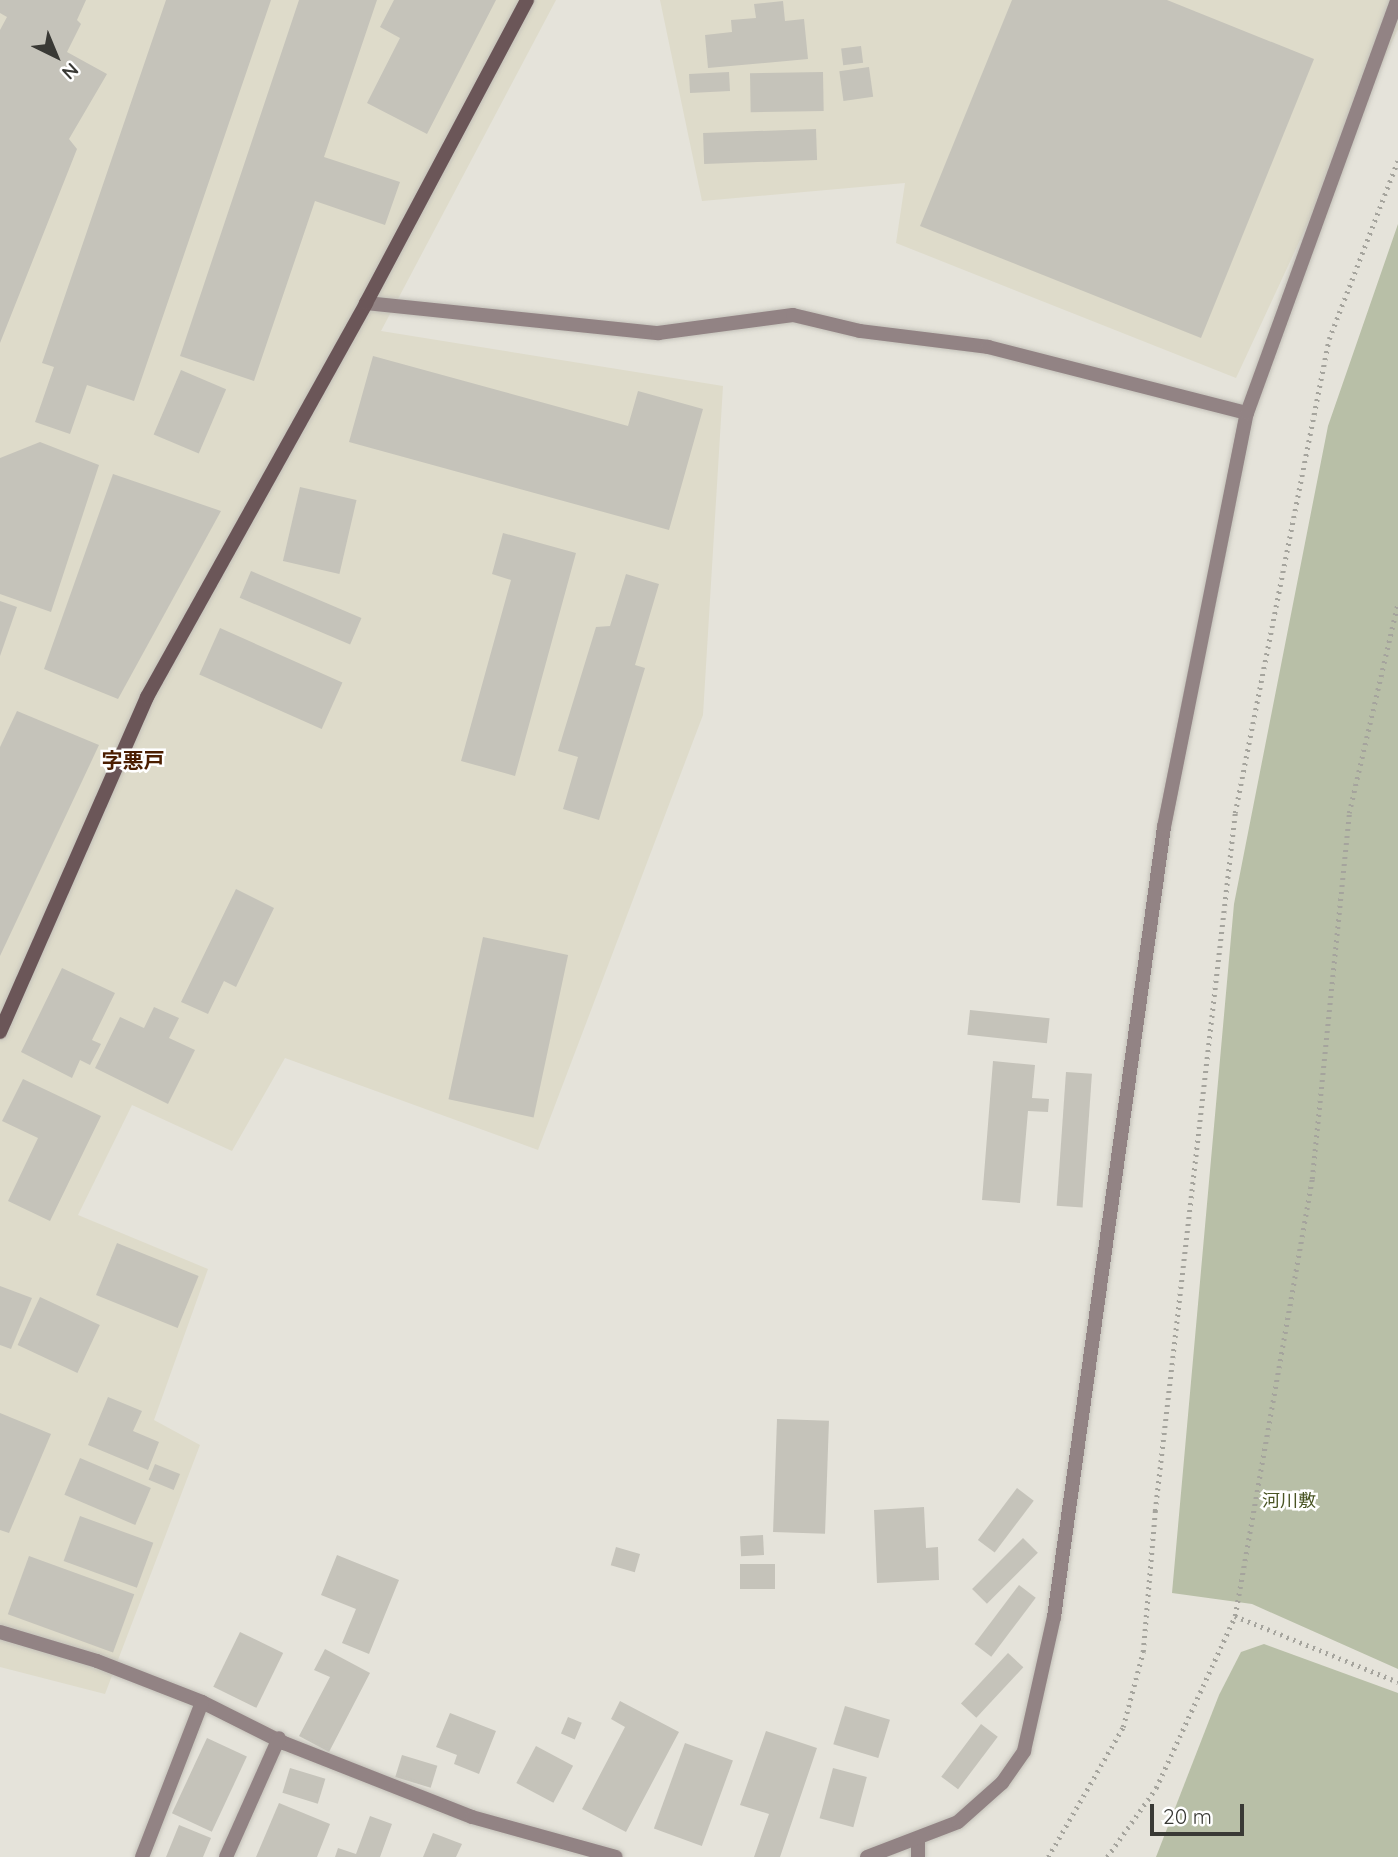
<!DOCTYPE html>
<meta charset="utf-8">
<style>
body{margin:0}
#map{position:relative;width:1398px;height:1857px;overflow:hidden;background:#e5e3da;font-family:Quicksand,"Noto Sans JP",sans-serif}
div>[style]{position:absolute}
.built>*{inset:0;background:#dedbca}
.green>*{inset:0;background:#b8bfa7}
.building>*{inset:0;background:#c5c3ba;transform-origin:0 0}
.path>*{height:4.5px;margin-top:-2.25px;transform-origin:0;background:repeating-linear-gradient(90deg,#a5a49d 0 2px,transparent 0 7px)}
.roads{filter:drop-shadow(0 0 2px #c3c1b9) drop-shadow(0 0 2px #c3c1b9)}
.street>*{height:14px;margin:-7px;padding:0 7px;transform-origin:7px;border-radius:7px;background:#928384}
.secondary>*{height:14px;margin:-7px;padding:0 7px;transform-origin:7px;border-radius:7px;background:#6b5658}
span{translate:-50% -50%;white-space:nowrap;text-align:center;line-height:1.15;-webkit-text-stroke:5px #fff;paint-order:stroke}
.park-label{font-size:18px;color:#495424}
.quarter-label{font-size:21px;color:#4b1e00;font-weight:700}
.north{position:absolute;left:21px;top:21px;width:70px;height:70px;-webkit-text-stroke:5px #fff;paint-order:stroke;rotate:137deg;font-size:19px;font-weight:700;line-height:28px;text-align:center;color:#393935}
.north::after{content:'';display:block;margin:auto;width:24px;height:32px;background:#393935;clip-path:polygon(50% 0,100% 100%,50% 72%,0 100%)}
.scale{position:absolute;left:1150px;top:1804px;width:94px;height:32px;box-sizing:border-box;border:4px solid #393935;border-top:0;padding-left:9px;font-size:21px;line-height:24px;white-space:nowrap;color:#393935;-webkit-text-stroke:5px #fff;paint-order:stroke}
</style>
<div id="map">
<div class="built">
<div style="clip-path:polygon(0 0,556px 0,381px 331px,723px 386px,703px 715px,538px 1150px,285px 1058px,232px 1151px,132px 1105px,78px 1215px,208px 1269px,154px 1420px,200px 1445px,105px 1694px,0 1667px)"></div>
<div style="clip-path:polygon(660px 0,1398px 0,1398px 29px,1236px 378px,896px 243px,905px 183px,702px 201px)"></div>
</div>
<div class="green">
<div style="clip-path:polygon(1398px 224px,1398px 1669px,1252px 1604px,1172px 1593px,1234px 904px,1328px 426px)"></div>
<div style="clip-path:polygon(1264px 1644px,1398px 1693px,1398px 1857px,1156px 1857px,1219px 1695px,1241px 1652px)"></div>
</div>
<div class="building">
<div style="clip-path:polygon(0 0,86px 0,77px 20px,81px 24px,67px 52px,107px 74px,69px 139px,77px 149px,0 343px,0 30px,7px 17px,0 13px)"></div>
<div style="clip-path:polygon(166px 0,271px 0,134px 401px,87px 385px,70px 434px,35px 422px,54px 367px,42px 363px)"></div>
<div style="clip-path:polygon(299px 0,377px 0,324px 157px,400px 182px,385px 225px,315px 201px,254px 381px,180px 356px)"></div>
<div style="clip-path:polygon(394px 0,496px 0,427px 134px,367px 103px,400px 38px,380px 27px)"></div>
<div style="clip-path:polygon(1012px 0,1167px 0,1314px 59px,1201px 338px,920px 226px)"></div>
<div style="clip-path:polygon(783px 1px,785px 21px,804px 19px,808px 59px,708px 68px,705px 35px,732px 32px,731px 20px,756px 18px,754px 4px)"></div>
<div style="left:861px;top:46px;width:17px;height:20px;rotate:83deg"></div>
<div style="left:869px;top:67px;width:30px;height:30px;rotate:82deg"></div>
<div style="left:729px;top:72px;width:19px;height:40px;rotate:87deg"></div>
<div style="left:823px;top:72px;width:39px;height:73px;rotate:89deg"></div>
<div style="left:816px;top:129px;width:31px;height:113px;rotate:88deg"></div>
<div style="clip-path:polygon(373px 356px,628px 426px,638px 391px,703px 409px,669px 530px,349px 442px)"></div>
<div style="left:181px;top:370px;width:49px;height:70px;rotate:23deg"></div>
<div style="clip-path:polygon(40px 442px,99px 465px,51px 612px,0 594px,0 458px)"></div>
<div style="clip-path:polygon(113px 474px,221px 511px,118px 699px,44px 669px)"></div>
<div style="left:300px;top:487px;width:58px;height:76px;rotate:13deg"></div>
<div style="clip-path:polygon(503px 533px,576px 553px,515px 776px,461px 761px,511px 580px,492px 574px)"></div>
<div style="left:251px;top:571px;width:120px;height:29px;rotate:23deg"></div>
<div style="clip-path:polygon(626px 574px,659px 584px,635px 665px,645px 668px,599px 820px,563px 809px,578px 757px,558px 751px,596px 627px,610px 626px)"></div>
<div style="clip-path:polygon(0 601px,17px 607px,0 656px)"></div>
<div style="left:220px;top:628px;width:134px;height:51px;rotate:24deg"></div>
<div style="clip-path:polygon(17px 711px,99px 745px,0 956px,0 747px)"></div>
<div style="clip-path:polygon(236px 889px,274px 908px,236px 987px,224px 981px,208px 1014px,181px 1002px)"></div>
<div style="left:483px;top:937px;width:87px;height:166px;rotate:12deg"></div>
<div style="clip-path:polygon(62px 968px,115px 993px,92px 1040px,101px 1044px,90px 1065px,80px 1060px,72px 1078px,21px 1052px)"></div>
<div style="clip-path:polygon(154px 1007px,179px 1018px,169px 1038px,195px 1050px,168px 1104px,95px 1068px,120px 1017px,144px 1028px)"></div>
<div style="left:970px;top:1010px;width:80px;height:25px;rotate:6deg"></div>
<div style="clip-path:polygon(993px 1061px,1035px 1065px,1032px 1098px,1049px 1099px,1048px 1112px,1028px 1111px,1020px 1203px,982px 1200px)"></div>
<div style="left:1066px;top:1072px;width:26px;height:134px;rotate:4deg"></div>
<div style="clip-path:polygon(23px 1079px,101px 1116px,50px 1221px,8px 1201px,38px 1138px,2px 1121px)"></div>
<div style="left:117px;top:1243px;width:88px;height:56px;rotate:22deg"></div>
<div style="clip-path:polygon(0 1286px,32px 1298px,11px 1349px,0 1345px)"></div>
<div style="left:40px;top:1297px;width:66px;height:53px;rotate:25deg"></div>
<div style="clip-path:polygon(108px 1397px,142px 1411px,133px 1431px,159px 1442px,148px 1470px,88px 1445px)"></div>
<div style="clip-path:polygon(0 1413px,51px 1434px,9px 1533px,0 1530px)"></div>
<div style="left:777px;top:1419px;width:52px;height:113px;rotate:2deg"></div>
<div style="left:80px;top:1458px;width:77px;height:40px;rotate:23deg"></div>
<div style="left:155px;top:1464px;width:27px;height:17px;rotate:22deg"></div>
<div style="left:1017px;top:1488px;width:21px;height:65px;rotate:37deg"></div>
<div style="clip-path:polygon(924px 1507px,926px 1548px,938px 1547px,939px 1580px,877px 1583px,874px 1510px)"></div>
<div style="left:80px;top:1516px;width:78px;height:48px;rotate:20deg"></div>
<div style="left:763px;top:1535px;width:20px;height:23px;rotate:87deg"></div>
<div style="left:1023px;top:1538px;width:21px;height:72px;rotate:45deg"></div>
<div style="left:616px;top:1547px;width:25px;height:19px;rotate:16deg"></div>
<div style="clip-path:polygon(337px 1555px,399px 1580px,369px 1654px,342px 1643px,356px 1609px,321px 1595px)"></div>
<div style="left:29px;top:1556px;width:112px;height:62px;rotate:20deg"></div>
<div style="left:740px;top:1564px;width:35px;height:25px"></div>
<div style="left:1019px;top:1585px;width:21px;height:74px;rotate:37deg"></div>
<div style="left:240px;top:1632px;width:48px;height:61px;rotate:26deg"></div>
<div style="clip-path:polygon(325px 1649px,370px 1673px,329px 1752px,299px 1736px,330px 1677px,314px 1670px)"></div>
<div style="left:1008px;top:1653px;width:21px;height:69px;rotate:43deg"></div>
<div style="clip-path:polygon(620px 1701px,679px 1732px,626px 1832px,582px 1809px,625px 1727px,611px 1719px)"></div>
<div style="left:845px;top:1706px;width:47px;height:40px;rotate:17deg"></div>
<div style="clip-path:polygon(450px 1713px,496px 1731px,479px 1774px,454px 1764px,457px 1755px,436px 1747px)"></div>
<div style="left:568px;top:1717px;width:15px;height:18px;rotate:23deg"></div>
<div style="left:981px;top:1724px;width:21px;height:66px;rotate:37deg"></div>
<div style="clip-path:polygon(766px 1731px,817px 1748px,780px 1857px,754px 1857px,769px 1814px,740px 1805px)"></div>
<div style="left:207px;top:1738px;width:44px;height:83px;rotate:25deg"></div>
<div style="left:685px;top:1743px;width:51px;height:91px;rotate:20deg"></div>
<div style="left:536px;top:1746px;width:42px;height:42px;rotate:28deg"></div>
<div style="left:402px;top:1755px;width:37px;height:23px;rotate:17deg"></div>
<div style="left:290px;top:1768px;width:37px;height:26px;rotate:17deg"></div>
<div style="left:833px;top:1768px;width:35px;height:52px;rotate:15deg"></div>
<div style="clip-path:polygon(279px 1803px,330px 1824px,317px 1857px,256px 1857px)"></div>
<div style="clip-path:polygon(370px 1816px,392px 1824px,380px 1857px,335px 1857px,338px 1848px,356px 1854px)"></div>
<div style="clip-path:polygon(179px 1825px,211px 1838px,203px 1857px,166px 1857px)"></div>
<div style="clip-path:polygon(433px 1833px,462px 1844px,456px 1857px,423px 1857px)"></div>
</div>
<div class="path">
<div style="left:1235px;top:1616px;width:444px;rotate:-80deg"></div>
<div style="left:1312px;top:1179px;width:368px;rotate:-84.2deg"></div>
<div style="left:1349px;top:813px;width:216px;rotate:-76.9deg"></div>
<div style="left:1048px;top:1857px;width:150px;rotate:-60deg"></div>
<div style="left:1123px;top:1727px;width:78px;rotate:-75.1deg"></div>
<div style="left:1143px;top:1652px;width:142px;rotate:-85.1deg"></div>
<div style="left:1155px;top:1511px;width:703px;rotate:-83.46deg"></div>
<div style="left:1235px;top:813px;width:483px;rotate:-78.8deg"></div>
<div style="left:1329px;top:339px;width:192px;rotate:-68.9deg"></div>
<div style="left:1107px;top:1857px;width:85px;rotate:-54.6deg"></div>
<div style="left:1156px;top:1788px;width:189px;rotate:-65.3deg"></div>
<div style="left:1235px;top:1616px;width:176px;rotate:22deg"></div>
</div>
<div class="roads">
<div class="street">
<div style="left:366px;top:303px;width:294px;rotate:5.9deg"></div>
<div style="left:658px;top:333px;width:136px;rotate:-7.6deg"></div>
<div style="left:793px;top:315px;width:69px;rotate:13.4deg"></div>
<div style="left:860px;top:331px;width:129px;rotate:7.1deg"></div>
<div style="left:988px;top:347px;width:267px;rotate:14.3deg"></div>
<div style="left:0;top:1632px;width:101px;rotate:16.6deg"></div>
<div style="left:97px;top:1661px;width:113px;rotate:21.3deg"></div>
<div style="left:202px;top:1702px;width:92px;rotate:26.6deg"></div>
<div style="left:284px;top:1743px;width:202px;rotate:21.5deg"></div>
<div style="left:472px;top:1817px;width:149px;rotate:15.5deg"></div>
<div style="left:918px;top:1839px;width:18px;rotate:90deg"></div>
<div style="left:142px;top:1857px;width:166px;rotate:-68.8deg"></div>
<div style="left:226px;top:1857px;width:130px;rotate:-66deg"></div>
<div style="left:867px;top:1857px;width:97px;rotate:-21deg"></div>
<div style="left:958px;top:1822px;width:59px;rotate:-41.6deg"></div>
<div style="left:1002px;top:1783px;width:39px;rotate:-55deg"></div>
<div style="left:1024px;top:1751px;width:137px;rotate:-77.4deg"></div>
<div style="left:1054px;top:1617px;width:798px;rotate:-82.07deg"></div>
<div style="left:1164px;top:827px;width:422px;rotate:-78.7deg"></div>
<div style="left:1247px;top:413px;width:439px;rotate:-70deg"></div>
</div>
<div class="secondary">
<div style="left:0;top:1032px;width:366px;rotate:-66.3deg"></div>
<div style="left:147px;top:697px;width:451px;rotate:-60.9deg"></div>
<div style="left:366px;top:303px;width:343px;rotate:-62deg"></div>
</div>
</div>
<div class="park-label">
<span style="left:1289px;top:1501px">河川敷</span>
</div>
<div class="quarter-label">
<span style="left:133px;top:760px">字悪戸</span>
</div>
<div class="north">N</div>
<div class="scale">20 m</div>
</div>
